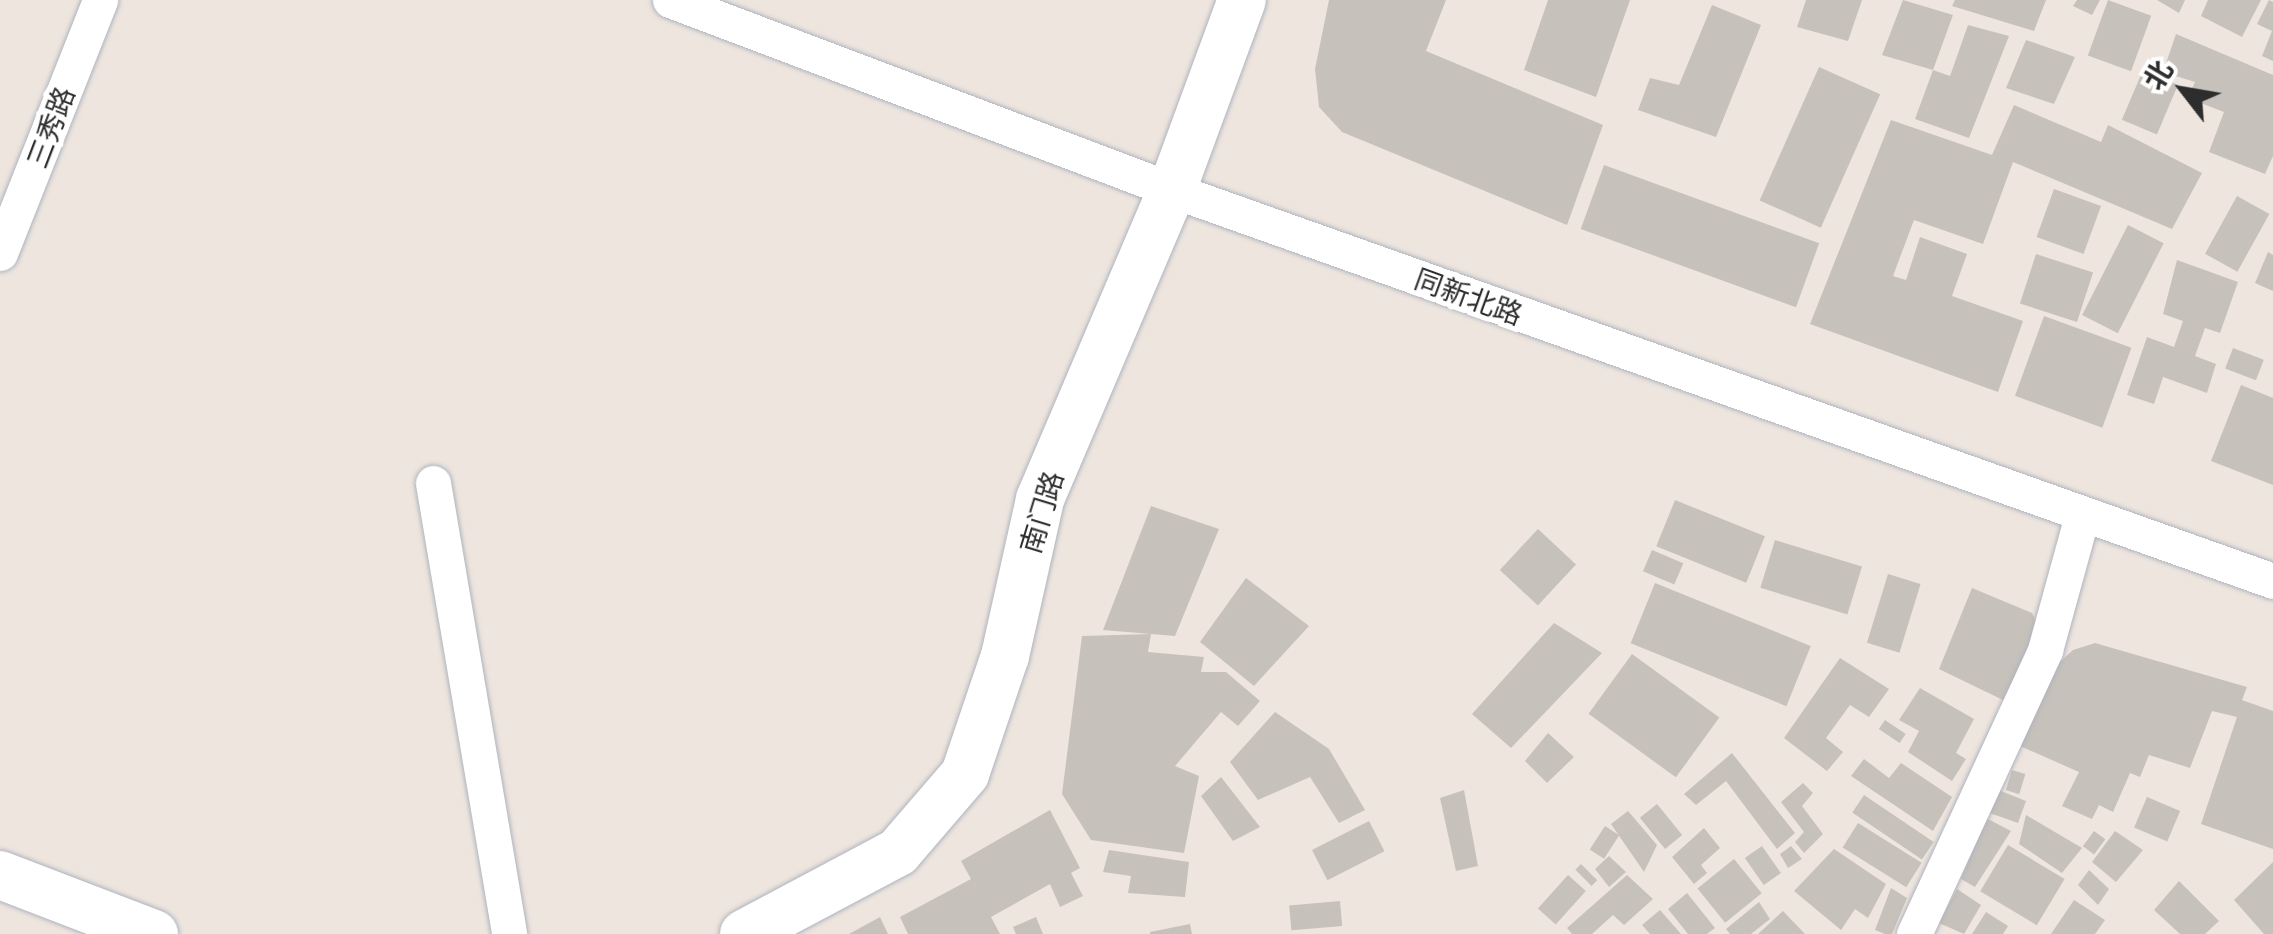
<!DOCTYPE html>
<meta charset="utf-8">
<style>
body{margin:0}
#map{position:relative;width:2273px;height:934px;overflow:hidden;background:#eee5df;font-family:Barlow,"Noto Sans SC",sans-serif}
div>[style]{position:absolute}
.building>*{inset:0;background:#c7c1bb;transform-origin:0 0}
.roads{filter:drop-shadow(0 0 2px #afb4bd) drop-shadow(0 0 2px #afb4bd)}
.street>*{height:35px;margin:-17.5px;padding:0 17.5px;transform-origin:17.5px;border-radius:17.5px;background:#fff}
.secondary>*{height:48px;margin:-24px;padding:0 24px;transform-origin:24px;border-radius:24px;background:#fff}
span{translate:-50% -50%;white-space:nowrap;text-align:center;line-height:1.15;-webkit-text-stroke:10px #fff;paint-order:stroke}
.street-label{font-size:28px;color:#2d2d2d}
.north{position:absolute;left:2133px;top:40px;width:100px;height:100px;-webkit-text-stroke:8px #fff;paint-order:stroke;rotate:301deg;font-size:28px;font-weight:700;line-height:40px;text-align:center;color:#2d2d2d}
.north::after{content:'';display:block;margin:auto;width:35px;height:45px;background:#2d2d2d;clip-path:polygon(50% 0,100% 100%,50% 72%,0 100%)}
</style>
<div id="map">
<div class="building">
<div style="clip-path:polygon(1329px 0,1446px 0,1426px 51px,1603px 125px,1567px 225px,1342px 132px,1319px 107px,1315px 69px)"></div>
<div style="clip-path:polygon(1548px 0,1630px 0,1596px 97px,1524px 70px)"></div>
<div style="clip-path:polygon(1806px 0,1862px 0,1848px 41px,1797px 27px)"></div>
<div style="clip-path:polygon(1903px 0,1953px 15px,1933px 70px,1950px 76px,1968px 25px,2009px 36px,1969px 138px,1915px 119px,1933px 70px,1882px 55px)"></div>
<div style="clip-path:polygon(1955px 0,2046px 0,2034px 31px,1952px 6px)"></div>
<div style="clip-path:polygon(2077px 0,2100px 0,2092px 15px,2073px 6px)"></div>
<div style="left:2108px;top:0;width:46px;height:59px;rotate:20deg"></div>
<div style="clip-path:polygon(2157px 0,2185px 0,2179px 13px)"></div>
<div style="clip-path:polygon(2208px 0,2261px 0,2242px 37px,2201px 16px)"></div>
<div style="clip-path:polygon(2269px 0,2273px 2px,2273px 61px,2262px 56px,2272px 31px,2257px 24px)"></div>
<div style="clip-path:polygon(1712px 5px,1761px 25px,1716px 137px,1638px 110px,1650px 78px,1679px 85px)"></div>
<div style="clip-path:polygon(2176px 34px,2273px 75px,2273px 156px,2265px 174px,2209px 152px,2224px 112px,2188px 98px,2195px 82px,2163px 72px)"></div>
<div style="clip-path:polygon(2026px 40px,2075px 57px,2054px 104px,2006px 88px)"></div>
<div style="left:1819px;top:67px;width:67px;height:146px;rotate:24deg"></div>
<div style="left:2143px;top:70px;width:38px;height:54px;rotate:23deg"></div>
<div style="clip-path:polygon(2014px 105px,2101px 142px,2108px 125px,2202px 173px,2172px 229px,2013px 162px,1983px 244px,1914px 220px,1893px 276px,1906px 280px,1920px 237px,1967px 254px,1952px 296px,2023px 321px,1998px 392px,1810px 324px,1891px 120px,1992px 155px)"></div>
<div style="left:1604px;top:165px;width:229px;height:68px;rotate:20deg"></div>
<div style="left:2054px;top:189px;width:50px;height:51px;rotate:20deg"></div>
<div style="left:2237px;top:196px;width:37px;height:66px;rotate:29deg"></div>
<div style="left:2128px;top:225px;width:40px;height:101px;rotate:27deg"></div>
<div style="clip-path:polygon(2268px 252px,2273px 255px,2273px 291px,2255px 283px)"></div>
<div style="left:2036px;top:254px;width:60px;height:52px;rotate:18deg"></div>
<div style="clip-path:polygon(2177px 260px,2238px 282px,2220px 333px,2205px 328px,2195px 356px,2216px 364px,2207px 393px,2163px 377px,2154px 404px,2127px 395px,2147px 337px,2174px 347px,2183px 321px,2163px 314px)"></div>
<div style="left:2044px;top:316px;width:93px;height:85px;rotate:20deg"></div>
<div style="left:2233px;top:348px;width:33px;height:22px;rotate:21deg"></div>
<div style="clip-path:polygon(2241px 385px,2273px 398px,2273px 485px,2211px 461px)"></div>
<div style="left:1675px;top:500px;width:97px;height:50px;rotate:22deg"></div>
<div style="clip-path:polygon(1151px 506px,1219px 529px,1175px 636px,1103px 630px)"></div>
<div style="left:1538px;top:529px;width:52px;height:56px;rotate:43deg"></div>
<div style="left:1775px;top:540px;width:91px;height:50px;rotate:17deg"></div>
<div style="left:1652px;top:550px;width:34px;height:23px;rotate:23deg"></div>
<div style="left:1888px;top:574px;width:34px;height:72px;rotate:17deg"></div>
<div style="clip-path:polygon(1246px 578px,1309px 626px,1254px 686px,1200px 642px)"></div>
<div style="left:1655px;top:583px;width:168px;height:65px;rotate:22deg"></div>
<div style="clip-path:polygon(1972px 588px,2032px 613px,2040px 629px,2005px 701px,1939px 669px)"></div>
<div style="clip-path:polygon(1554px 623px,1602px 653px,1511px 748px,1472px 714px)"></div>
<div style="clip-path:polygon(1151px 634px,1148px 652px,1204px 657px,1201px 672px,1226px 672px,1260px 701px,1238px 726px,1221px 712px,1175px 766px,1199px 776px,1184px 853px,1091px 840px,1062px 794px,1082px 636px)"></div>
<div style="clip-path:polygon(2095px 643px,2247px 687px,2242px 700px,2273px 711px,2273px 849px,2201px 824px,2237px 717px,2212px 711px,2190px 768px,2149px 755px,2140px 777px,2130px 773px,2113px 812px,2099px 805px,2092px 819px,2062px 806px,2079px 772px,2020px 746px,2028px 729px,2023px 726px,2049px 672px,2073px 650px)"></div>
<div style="left:1632px;top:654px;width:108px;height:74px;rotate:36deg"></div>
<div style="clip-path:polygon(1840px 658px,1889px 689px,1869px 717px,1850px 705px,1826px 738px,1843px 752px,1827px 771px,1784px 738px)"></div>
<div style="clip-path:polygon(1920px 688px,1974px 719px,1956px 753px,1966px 759px,1952px 781px,1908px 752px,1919px 731px,1899px 720px)"></div>
<div style="clip-path:polygon(1275px 712px,1329px 749px,1365px 810px,1339px 823px,1310px 777px,1258px 800px,1230px 762px)"></div>
<div style="left:1885px;top:720px;width:25px;height:11px;rotate:34deg"></div>
<div style="clip-path:polygon(1548px 733px,1574px 757px,1547px 783px,1525px 761px)"></div>
<div style="clip-path:polygon(1732px 753px,1795px 833px,1777px 849px,1726px 781px,1696px 805px,1684px 794px)"></div>
<div style="clip-path:polygon(1864px 759px,1889px 778px,1901px 763px,1952px 797px,1933px 831px,1851px 776px)"></div>
<div style="left:2012px;top:770px;width:14px;height:21px;rotate:17deg"></div>
<div style="clip-path:polygon(1221px 777px,1260px 827px,1233px 841px,1201px 796px)"></div>
<div style="clip-path:polygon(1803px 783px,1813px 793px,1802px 806px,1823px 834px,1804px 853px,1795px 842px,1804px 832px,1781px 802px)"></div>
<div style="clip-path:polygon(2002px 784px,2001px 791px,2026px 801px,2018px 823px,1981px 810px)"></div>
<div style="clip-path:polygon(1464px 790px,1478px 866px,1456px 871px,1440px 798px)"></div>
<div style="left:1864px;top:795px;width:84px;height:21px;rotate:34deg"></div>
<div style="left:2147px;top:797px;width:36px;height:33px;rotate:23deg"></div>
<div style="left:1657px;top:804px;width:40px;height:22px;rotate:51deg"></div>
<div style="clip-path:polygon(1050px 810px,1080px 868px,1071px 873px,1083px 896px,1060px 907px,1050px 884px,991px 917px,1000px 934px,908px 934px,900px 917px,971px 879px,961px 861px)"></div>
<div style="clip-path:polygon(1628px 811px,1657px 845px,1644px 872px,1611px 824px)"></div>
<div style="clip-path:polygon(2026px 815px,2082px 848px,2062px 873px,2019px 844px)"></div>
<div style="clip-path:polygon(1986px 818px,2011px 831px,1975px 887px,1961px 879px)"></div>
<div style="left:1369px;top:821px;width:34px;height:64px;rotate:63deg"></div>
<div style="left:1858px;top:823px;width:75px;height:29px;rotate:32deg"></div>
<div style="left:1605px;top:826px;width:17px;height:28px;rotate:33deg"></div>
<div style="clip-path:polygon(1704px 828px,1720px 848px,1701px 865px,1707px 873px,1694px 884px,1672px 857px)"></div>
<div style="left:2094px;top:831px;width:14px;height:19px;rotate:36deg"></div>
<div style="clip-path:polygon(2115px 831px,2143px 850px,2116px 882px,2092px 862px)"></div>
<div style="left:2008px;top:845px;width:66px;height:54px;rotate:31deg"></div>
<div style="left:1762px;top:846px;width:33px;height:21px;rotate:55deg"></div>
<div style="clip-path:polygon(1791px 846px,1802px 859px,1788px 868px,1780px 854px)"></div>
<div style="clip-path:polygon(1834px 849px,1886px 884px,1868px 918px,1855px 909px,1841px 930px,1794px 891px)"></div>
<div style="clip-path:polygon(1109px 850px,1189px 862px,1185px 897px,1128px 893px,1131px 876px,1103px 872px)"></div>
<div style="clip-path:polygon(1609px 856px,1626px 872px,1609px 887px,1595px 869px)"></div>
<div style="left:1734px;top:859px;width:44px;height:47px;rotate:51deg"></div>
<div style="clip-path:polygon(2273px 862px,2273px 934px,2264px 934px,2234px 900px)"></div>
<div style="left:1581px;top:864px;width:23px;height:8px;rotate:45deg"></div>
<div style="clip-path:polygon(2089px 870px,2109px 889px,2098px 905px,2078px 885px)"></div>
<div style="left:1568px;top:875px;width:24px;height:45px;rotate:42deg"></div>
<div style="clip-path:polygon(1627px 875px,1653px 899px,1624px 925px,1613px 915px,1592px 934px,1572px 934px,1567px 928px)"></div>
<div style="clip-path:polygon(2179px 881px,2219px 921px,2205px 934px,2180px 934px,2154px 910px)"></div>
<div style="clip-path:polygon(1891px 888px,1907px 898px,1892px 934px,1885px 934px,1875px 930px)"></div>
<div style="clip-path:polygon(1957px 889px,1981px 905px,1964px 934px,1939px 923px)"></div>
<div style="clip-path:polygon(1687px 893px,1715px 928px,1707px 934px,1688px 934px,1668px 909px)"></div>
<div style="clip-path:polygon(2074px 900px,2105px 920px,2095px 934px,2051px 934px)"></div>
<div style="left:1340px;top:901px;width:25px;height:51px;rotate:85deg"></div>
<div style="clip-path:polygon(1759px 902px,1770px 919px,1751px 934px,1730px 934px,1726px 929px)"></div>
<div style="clip-path:polygon(1660px 910px,1681px 934px,1650px 934px,1642px 925px)"></div>
<div style="clip-path:polygon(1783px 911px,1805px 934px,1758px 934px)"></div>
<div style="clip-path:polygon(1986px 912px,2008px 926px,2003px 934px,1972px 934px)"></div>
<div style="clip-path:polygon(880px 917px,888px 934px,849px 934px)"></div>
<div style="clip-path:polygon(1036px 917px,1043px 934px,1016px 934px,1013px 927px)"></div>
<div style="clip-path:polygon(1190px 924px,1192px 934px,1150px 934px,1150px 932px)"></div>
</div>
<div class="roads">
<div class="street">
<div style="left:670px;top:0;width:537px;rotate:20.73deg"></div>
<div style="left:1172px;top:190px;width:1168px;rotate:19.55deg"></div>
<div style="left:0;top:253px;width:272px;rotate:-68.4deg"></div>
<div style="left:433px;top:483px;width:457px;rotate:80.4deg"></div>
<div style="left:1914px;top:934px;width:313px;rotate:-65.2deg"></div>
<div style="left:2045px;top:650px;width:139px;rotate:-74.6deg"></div>
</div>
<div class="secondary">
<div style="left:0;top:875px;width:165px;rotate:21deg"></div>
<div style="left:744px;top:934px;width:174px;rotate:-28deg"></div>
<div style="left:898px;top:852px;width:103px;rotate:-49.3deg"></div>
<div style="left:965px;top:774px;width:125px;rotate:-71.3deg"></div>
<div style="left:1005px;top:656px;width:161px;rotate:-77.4deg"></div>
<div style="left:1040px;top:499px;width:336px;rotate:-66.9deg"></div>
<div style="left:1172px;top:190px;width:202px;rotate:-69.8deg"></div>
</div>
</div>
<div class="street-label">
<span style="left:50px;top:127px;rotate:-69deg">三秀路</span>
<span style="left:1469px;top:296px;rotate:20deg">同新北路</span>
<span style="left:1041px;top:512px;rotate:-73deg">南门路</span>
</div>
<div class="north">北</div>
</div>
